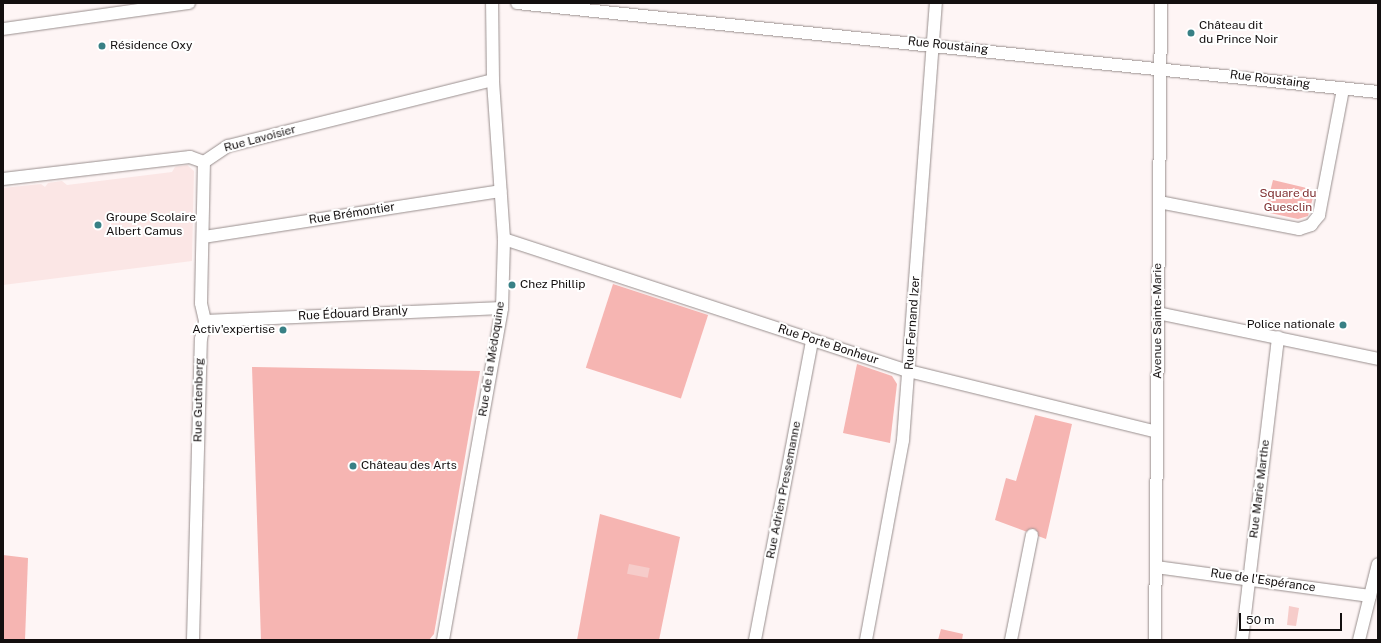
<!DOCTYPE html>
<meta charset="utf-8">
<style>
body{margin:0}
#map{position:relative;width:1381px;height:643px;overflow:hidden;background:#fef5f5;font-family:"Public Sans",sans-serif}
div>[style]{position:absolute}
.built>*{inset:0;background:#fbe6e5}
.green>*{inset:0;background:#f6b5b2;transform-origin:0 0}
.water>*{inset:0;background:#f6ccca;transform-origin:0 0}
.roads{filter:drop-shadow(0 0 1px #998f8e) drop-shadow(0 0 1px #998f8e)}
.minor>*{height:12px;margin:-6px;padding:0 6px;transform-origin:6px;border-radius:6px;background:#fff}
.dots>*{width:11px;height:11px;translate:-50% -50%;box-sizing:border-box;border:2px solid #fff;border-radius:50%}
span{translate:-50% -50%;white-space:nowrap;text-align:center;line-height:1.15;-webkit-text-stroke:4px #fff;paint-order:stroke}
.poi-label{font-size:12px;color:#130f0f}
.left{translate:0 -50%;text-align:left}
.right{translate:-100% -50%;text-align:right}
.street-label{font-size:12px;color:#130f0f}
.park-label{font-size:12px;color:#803133}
.frame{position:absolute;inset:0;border:4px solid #130f0f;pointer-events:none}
.scale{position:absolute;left:1239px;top:613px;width:103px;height:18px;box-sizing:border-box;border:2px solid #130f0f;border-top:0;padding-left:5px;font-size:12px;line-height:14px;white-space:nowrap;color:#130f0f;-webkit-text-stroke:3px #fff;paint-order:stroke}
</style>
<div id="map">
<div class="built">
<div style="clip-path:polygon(187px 165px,194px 171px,192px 261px,3px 285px,3px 188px,41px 184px,45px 187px,48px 183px,62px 181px,67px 185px,172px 172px,175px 167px)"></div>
</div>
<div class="green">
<div style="clip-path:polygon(1273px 180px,1315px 190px,1308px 216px,1298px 219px,1265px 212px)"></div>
<div style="left:613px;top:284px;width:100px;height:88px;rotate:18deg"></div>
<div style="clip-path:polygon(857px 364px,892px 376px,897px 384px,890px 443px,843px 433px)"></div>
<div style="clip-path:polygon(252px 367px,480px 371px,434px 634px,429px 640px,261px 640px)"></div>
<div style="clip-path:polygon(1035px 415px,1072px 424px,1046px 539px,995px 520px,1006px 478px,1016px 481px)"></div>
<div style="clip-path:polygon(600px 514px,680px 537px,659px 640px,577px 640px)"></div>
<div style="clip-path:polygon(3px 555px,28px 558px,25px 640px,3px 640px)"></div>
<div style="clip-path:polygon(941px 629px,963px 634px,962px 640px,938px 640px)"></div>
</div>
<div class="water">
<div style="left:629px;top:564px;width:21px;height:10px;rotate:11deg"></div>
<div style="clip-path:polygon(1289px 606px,1299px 608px,1296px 626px,1287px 625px)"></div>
</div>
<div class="roads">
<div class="minor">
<div style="left:517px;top:3px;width:866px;rotate:5.9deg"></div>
<div style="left:3px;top:29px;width:188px;rotate:-8deg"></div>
<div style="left:204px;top:162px;width:29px;rotate:-34deg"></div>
<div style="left:228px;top:146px;width:273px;rotate:-14deg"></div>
<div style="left:3px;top:179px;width:188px;rotate:-6.7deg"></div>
<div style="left:190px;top:157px;width:15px;rotate:20deg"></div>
<div style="left:1159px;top:202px;width:143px;rotate:10.9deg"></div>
<div style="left:1299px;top:229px;width:13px;rotate:-18deg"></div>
<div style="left:1311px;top:225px;width:13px;rotate:-51deg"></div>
<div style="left:1319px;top:215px;width:128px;rotate:-79.2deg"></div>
<div style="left:204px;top:237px;width:300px;rotate:-8.8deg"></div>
<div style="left:504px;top:239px;width:426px;rotate:18.1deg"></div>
<div style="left:909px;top:371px;width:255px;rotate:13.8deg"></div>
<div style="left:1158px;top:313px;width:225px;rotate:11.8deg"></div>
<div style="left:205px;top:321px;width:297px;rotate:-2.5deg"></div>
<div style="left:1156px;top:567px;width:216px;rotate:7.7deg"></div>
<div style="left:193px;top:640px;width:301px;rotate:-88.5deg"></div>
<div style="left:201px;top:339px;width:18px;rotate:-77deg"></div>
<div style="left:205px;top:321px;width:18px;rotate:-103deg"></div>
<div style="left:201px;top:303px;width:141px;rotate:-88.8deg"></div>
<div style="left:443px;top:640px;width:337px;rotate:-79.9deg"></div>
<div style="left:502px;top:308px;width:69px;rotate:-88.3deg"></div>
<div style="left:504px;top:239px;width:159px;rotate:-94deg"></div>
<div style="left:493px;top:80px;width:77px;rotate:-90.7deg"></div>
<div style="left:755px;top:640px;width:305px;rotate:-79.2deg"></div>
<div style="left:866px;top:640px;width:203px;rotate:-79.5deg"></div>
<div style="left:903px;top:440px;width:438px;rotate:-85.7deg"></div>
<div style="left:1011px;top:640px;width:107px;rotate:-78.7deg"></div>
<div style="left:1155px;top:640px;width:637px;rotate:-89.46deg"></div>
<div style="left:1242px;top:640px;width:305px;rotate:-83.2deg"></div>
<div style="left:1359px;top:640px;width:78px;rotate:-76deg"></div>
</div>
</div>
<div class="dots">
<div style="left:1191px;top:33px;background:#388085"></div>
<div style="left:102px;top:46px;background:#388085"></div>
<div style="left:98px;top:225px;background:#388085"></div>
<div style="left:512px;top:285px;background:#388085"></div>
<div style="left:1343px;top:325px;background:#388085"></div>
<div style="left:283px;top:330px;background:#388085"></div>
<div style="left:353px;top:466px;background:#388085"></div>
</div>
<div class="poi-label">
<span class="left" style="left:1199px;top:33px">Château dit<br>du Prince Noir</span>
<span class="left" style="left:110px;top:46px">Résidence Oxy</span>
<span class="left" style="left:106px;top:225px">Groupe Scolaire<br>Albert Camus</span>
<span class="left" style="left:520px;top:285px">Chez Phillip</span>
<span class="right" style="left:1335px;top:325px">Police nationale</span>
<span class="right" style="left:275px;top:330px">Activ'expertise</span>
<span class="left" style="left:361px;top:466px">Château des Arts</span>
</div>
<div class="street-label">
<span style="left:948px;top:46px;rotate:6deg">Rue Roustaing</span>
<span style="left:1270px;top:80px;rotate:7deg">Rue Roustaing</span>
<span style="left:260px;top:139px;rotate:-15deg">Rue Lavoisier</span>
<span style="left:352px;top:214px;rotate:-9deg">Rue Brémontier</span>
<span style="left:353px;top:314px;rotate:-3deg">Rue Édouard Branly</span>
<span style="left:1158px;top:321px;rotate:-90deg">Avenue Sainte-Marie</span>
<span style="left:913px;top:323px;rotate:-86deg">Rue Fernand Izer</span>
<span style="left:828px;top:345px;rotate:18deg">Rue Porte Bonheur</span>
<span style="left:492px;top:359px;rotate:-81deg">Rue de la Médoquine</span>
<span style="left:199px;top:400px;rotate:-89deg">Rue Gutenberg</span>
<span style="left:1260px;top:489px;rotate:-83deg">Rue Marie Marthe</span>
<span style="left:784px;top:490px;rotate:-79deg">Rue Adrien Pressemanne</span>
<span style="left:1263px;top:581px;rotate:8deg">Rue de l'Espérance</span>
</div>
<div class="park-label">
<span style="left:1288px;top:201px">Square du<br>Guesclin</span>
</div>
<div class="frame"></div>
<div class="scale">50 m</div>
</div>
